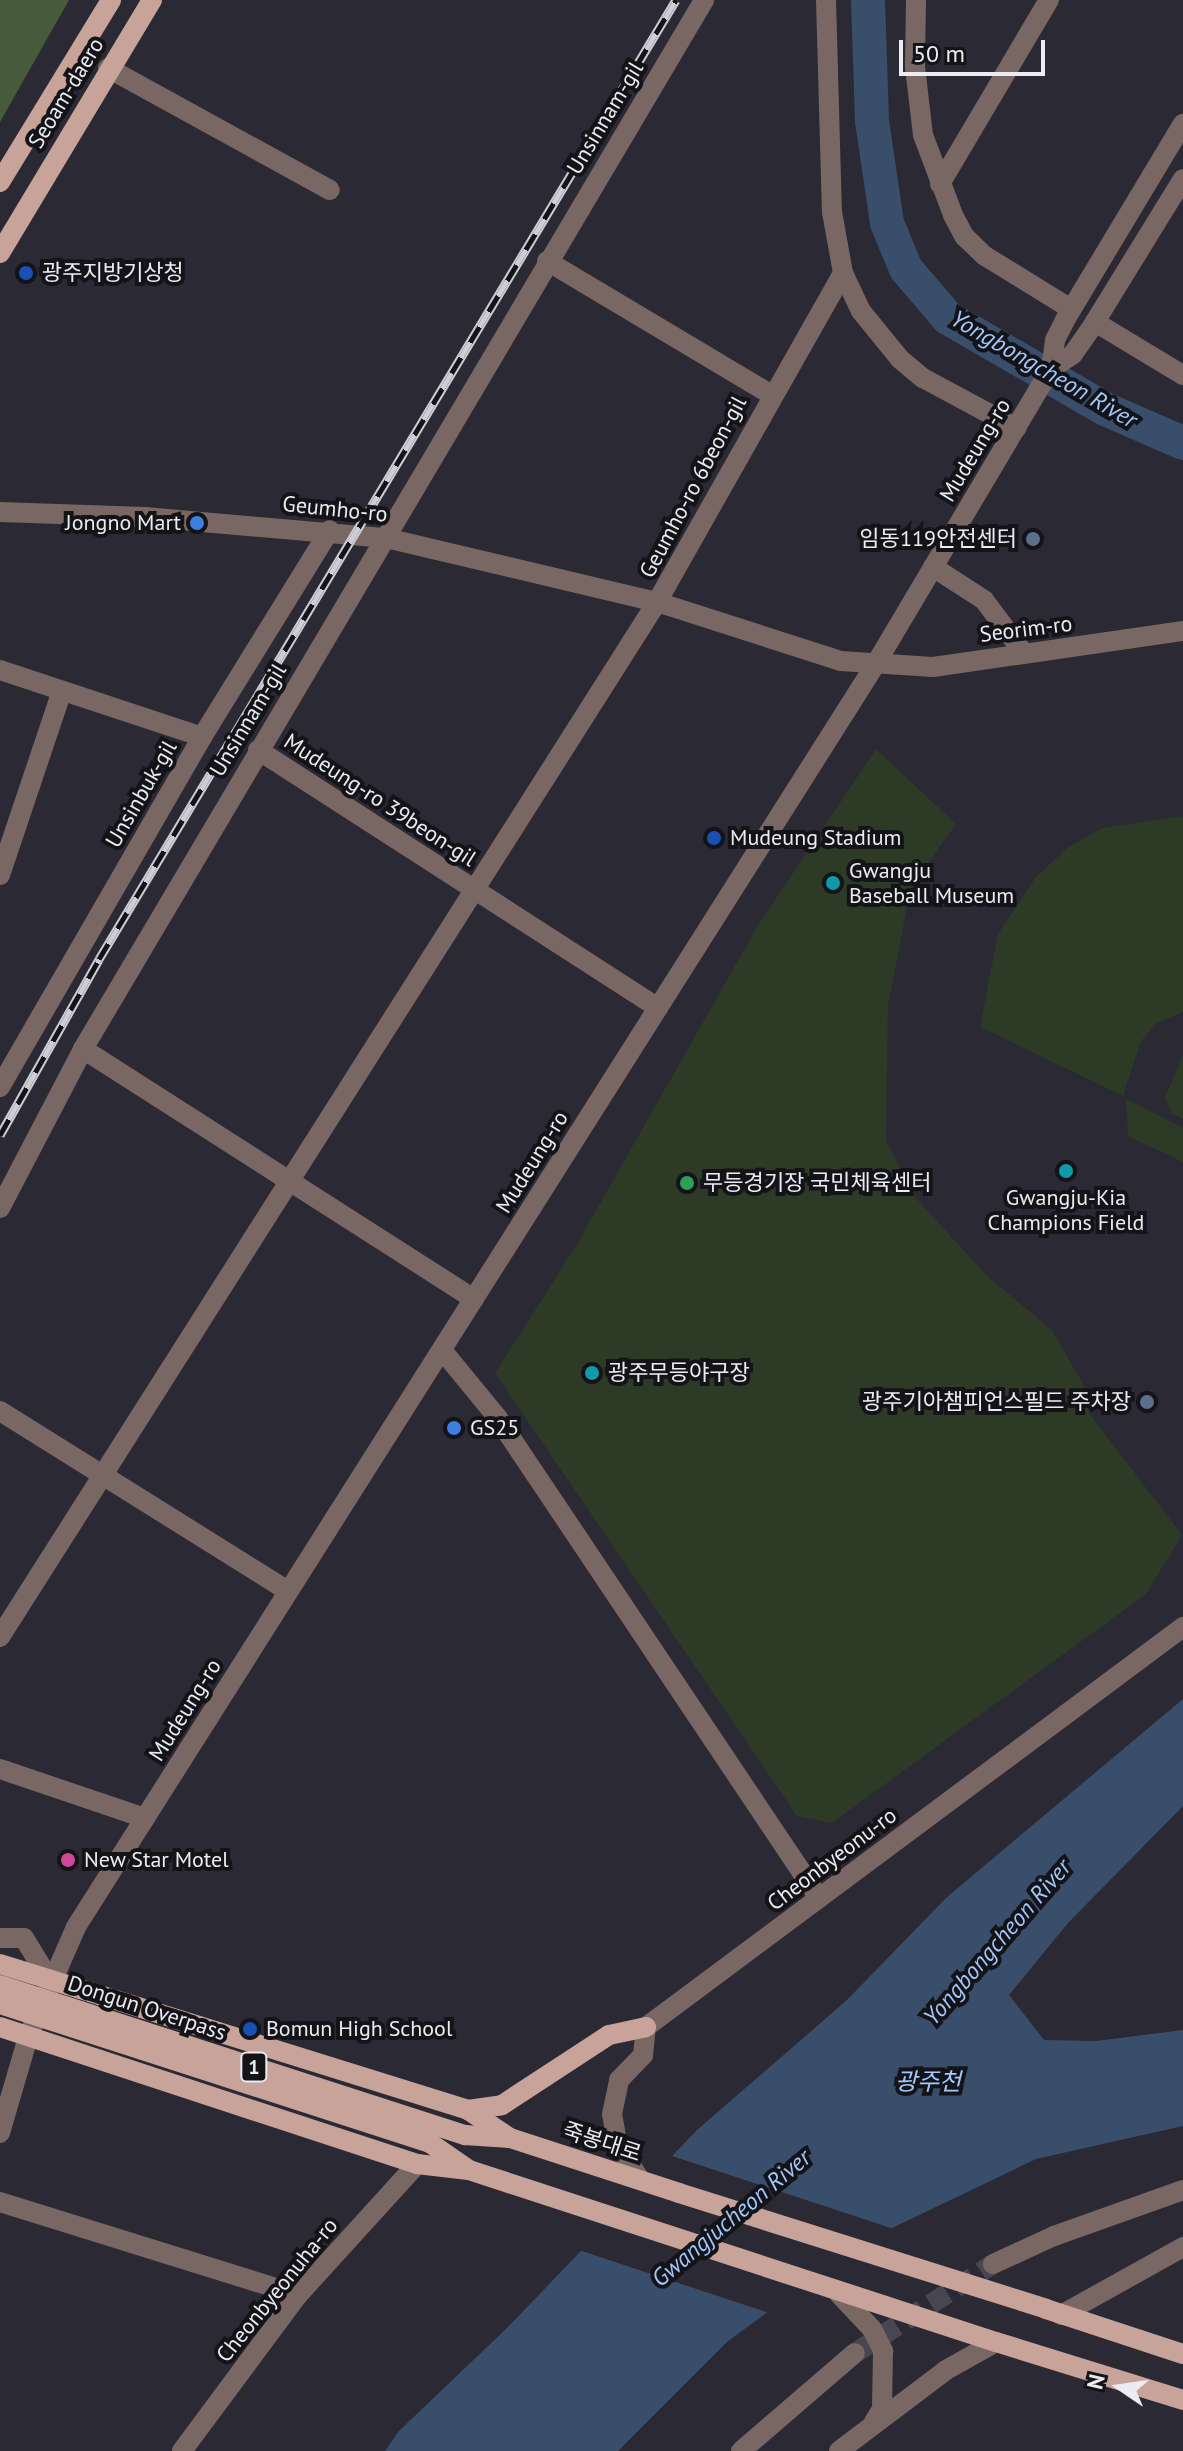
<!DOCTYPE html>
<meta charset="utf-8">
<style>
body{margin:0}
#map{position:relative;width:1183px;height:2451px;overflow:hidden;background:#2b2934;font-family:"PT Sans","Noto Sans KR",sans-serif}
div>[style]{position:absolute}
.green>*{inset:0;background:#2d3a26}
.forest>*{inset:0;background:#475b3c}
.water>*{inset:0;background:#394e6a}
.pier>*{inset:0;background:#2b2934}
.river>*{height:34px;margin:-17px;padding:0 17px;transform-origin:17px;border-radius:17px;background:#394e6a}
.minor-tunnel>*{height:20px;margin-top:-10px;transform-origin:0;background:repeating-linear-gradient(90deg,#484650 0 20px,transparent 0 30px)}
.minor>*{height:20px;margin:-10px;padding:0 10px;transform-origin:10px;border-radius:10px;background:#796763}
.major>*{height:20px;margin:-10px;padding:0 10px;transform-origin:10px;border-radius:10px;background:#c8a39a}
.rail>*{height:9px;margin-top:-4.5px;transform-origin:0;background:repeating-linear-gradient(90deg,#131318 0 18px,#cecdd5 0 36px);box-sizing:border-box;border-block:2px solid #cecdd5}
.major-bridge>*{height:20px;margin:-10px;padding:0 10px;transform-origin:10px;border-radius:10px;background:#c8a39a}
.dots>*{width:22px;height:22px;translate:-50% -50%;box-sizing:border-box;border:4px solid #131318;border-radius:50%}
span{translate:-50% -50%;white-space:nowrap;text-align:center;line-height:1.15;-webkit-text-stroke:8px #131318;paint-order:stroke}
.shield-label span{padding:2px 6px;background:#131318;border:2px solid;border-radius:6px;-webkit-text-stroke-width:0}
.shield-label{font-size:20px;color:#ebebf2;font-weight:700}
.street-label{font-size:22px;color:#ebebf2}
.poi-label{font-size:22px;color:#ebebf2}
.left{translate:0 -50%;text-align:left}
.right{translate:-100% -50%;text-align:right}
.water-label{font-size:24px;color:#a1c7fb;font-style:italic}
.north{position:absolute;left:1079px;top:2347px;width:80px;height:80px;-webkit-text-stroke:6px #131318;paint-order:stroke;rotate:283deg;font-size:22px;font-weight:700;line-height:32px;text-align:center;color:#ebebf2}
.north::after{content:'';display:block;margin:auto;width:28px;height:36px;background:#ebebf2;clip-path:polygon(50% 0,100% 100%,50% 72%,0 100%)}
.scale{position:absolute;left:899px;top:40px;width:146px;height:36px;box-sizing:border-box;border:4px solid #ebebf2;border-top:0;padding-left:10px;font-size:24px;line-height:28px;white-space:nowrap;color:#ebebf2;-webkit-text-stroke:6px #131318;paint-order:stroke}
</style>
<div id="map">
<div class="green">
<div style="clip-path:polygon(876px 749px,956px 824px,911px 886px,888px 1006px,886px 1141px,916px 1198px,988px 1277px,1052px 1330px,1083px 1384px,1089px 1413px,1182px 1535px,1146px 1594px,832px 1823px,797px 1816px,495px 1373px,577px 1244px,757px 927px)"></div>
<div style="clip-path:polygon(1183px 816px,1183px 1012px,1157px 1023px,1141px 1041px,1123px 1096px,980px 1027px,998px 934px,1036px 877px,1067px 848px,1102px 828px)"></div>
<div style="clip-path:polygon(1183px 1054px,1183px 1119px,1172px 1114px,1165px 1098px)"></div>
<div style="clip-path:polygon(1126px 1099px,1183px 1128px,1183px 1162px,1128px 1136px)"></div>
</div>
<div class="forest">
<div style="clip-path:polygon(0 0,69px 0,0 122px)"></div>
</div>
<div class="water">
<div style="clip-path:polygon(1183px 1699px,1183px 1806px,1068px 1923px,1009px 1995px,1044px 2040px,1096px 2041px,1183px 2030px,1183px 2126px,1036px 2159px,867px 2240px,728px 2341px,618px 2451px,385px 2451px,399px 2431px,508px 2327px,697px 2130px,847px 2000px,947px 1897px)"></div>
</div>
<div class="pier">
<div style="clip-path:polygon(666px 2154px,897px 2230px,869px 2243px,772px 2314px,573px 2248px)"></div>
</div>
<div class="river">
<div style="left:868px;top:0;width:121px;rotate:88.1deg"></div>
<div style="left:872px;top:121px;width:103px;rotate:81.6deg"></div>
<div style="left:887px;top:223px;width:50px;rotate:67.6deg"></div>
<div style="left:906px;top:269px;width:65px;rotate:49.4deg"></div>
<div style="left:948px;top:318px;width:181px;rotate:30.1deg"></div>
<div style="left:1105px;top:409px;width:85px;rotate:23.6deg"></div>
</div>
<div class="minor-tunnel">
<div style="left:855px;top:2353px;width:164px;rotate:-32.8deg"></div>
</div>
<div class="minor">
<div style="left:826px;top:0;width:212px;rotate:88.4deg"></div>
<div style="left:832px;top:212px;width:62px;rotate:79.8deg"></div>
<div style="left:843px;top:273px;width:42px;rotate:64.7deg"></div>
<div style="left:861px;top:311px;width:62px;rotate:50.9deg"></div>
<div style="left:900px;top:359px;width:30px;rotate:40deg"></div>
<div style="left:923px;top:378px;width:106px;rotate:28.3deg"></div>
<div style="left:916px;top:0;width:67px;rotate:90.9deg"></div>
<div style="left:915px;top:67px;width:68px;rotate:83.3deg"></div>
<div style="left:923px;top:135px;width:85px;rotate:69.4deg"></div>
<div style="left:953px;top:215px;width:24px;rotate:62deg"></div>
<div style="left:964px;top:236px;width:29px;rotate:44deg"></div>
<div style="left:985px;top:256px;width:101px;rotate:31.6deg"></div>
<div style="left:108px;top:68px;width:253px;rotate:28.8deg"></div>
<div style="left:940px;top:184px;width:214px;rotate:-59.4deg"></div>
<div style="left:547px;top:261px;width:260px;rotate:30.8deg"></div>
<div style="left:1095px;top:322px;width:103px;rotate:31.1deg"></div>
<div style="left:1051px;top:369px;width:27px;rotate:-34deg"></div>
<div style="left:1073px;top:354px;width:29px;rotate:-55deg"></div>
<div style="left:1090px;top:330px;width:177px;rotate:-58.4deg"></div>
<div style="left:0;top:512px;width:145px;rotate:2deg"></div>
<div style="left:145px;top:517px;width:242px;rotate:5deg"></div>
<div style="left:386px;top:538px;width:278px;rotate:13.3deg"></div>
<div style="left:657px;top:602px;width:193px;rotate:17.8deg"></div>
<div style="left:841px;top:661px;width:92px;rotate:3.7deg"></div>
<div style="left:933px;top:667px;width:253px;rotate:-8.2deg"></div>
<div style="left:933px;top:567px;width:61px;rotate:32.9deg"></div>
<div style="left:984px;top:600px;width:65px;rotate:53.1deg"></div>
<div style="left:0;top:670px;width:213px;rotate:18.3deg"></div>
<div style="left:258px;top:750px;width:476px;rotate:32.8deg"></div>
<div style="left:0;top:875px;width:194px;rotate:-71.4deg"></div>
<div style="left:83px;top:1049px;width:464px;rotate:32.6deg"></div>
<div style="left:0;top:1087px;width:404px;rotate:-60deg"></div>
<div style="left:202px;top:737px;width:243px;rotate:-58.3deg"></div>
<div style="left:0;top:1208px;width:179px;rotate:-62.4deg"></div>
<div style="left:83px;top:1049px;width:1219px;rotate:-59.37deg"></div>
<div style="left:442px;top:1350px;width:87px;rotate:50.6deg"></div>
<div style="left:497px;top:1417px;width:579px;rotate:56.2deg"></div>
<div style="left:0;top:1411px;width:340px;rotate:32deg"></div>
<div style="left:0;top:1637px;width:1226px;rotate:-57.59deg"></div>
<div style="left:657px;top:602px;width:378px;rotate:-60.5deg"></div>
<div style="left:0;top:1769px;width:153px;rotate:18.7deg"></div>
<div style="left:0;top:1938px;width:24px"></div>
<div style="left:24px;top:1938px;width:48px;rotate:58.6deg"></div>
<div style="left:0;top:2133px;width:100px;rotate:-73.7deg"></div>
<div style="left:28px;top:2037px;width:120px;rotate:-66.4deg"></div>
<div style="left:76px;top:1927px;width:1494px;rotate:-57.66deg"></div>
<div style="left:875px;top:665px;width:344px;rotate:-59.3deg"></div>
<div style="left:1051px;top:369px;width:29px;rotate:-82deg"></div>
<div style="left:1055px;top:340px;width:22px;rotate:-63deg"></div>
<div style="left:1065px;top:320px;width:229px;rotate:-59deg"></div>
<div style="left:640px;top:2180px;width:44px;rotate:-121.2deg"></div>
<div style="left:617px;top:2142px;width:28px;rotate:-100deg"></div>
<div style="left:612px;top:2114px;width:35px;rotate:-78deg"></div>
<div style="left:619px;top:2080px;width:35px;rotate:-46deg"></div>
<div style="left:643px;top:2055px;width:28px;rotate:-84deg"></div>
<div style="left:646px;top:2027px;width:670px;rotate:-36.68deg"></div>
<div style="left:0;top:2202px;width:312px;rotate:17.3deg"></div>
<div style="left:993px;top:2264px;width:67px;rotate:-24.7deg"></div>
<div style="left:1054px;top:2236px;width:137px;rotate:-19.6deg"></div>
<div style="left:839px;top:2294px;width:48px;rotate:46.7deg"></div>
<div style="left:872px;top:2329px;width:25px;rotate:63deg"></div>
<div style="left:883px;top:2351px;width:58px;rotate:91deg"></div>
<div style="left:882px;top:2409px;width:15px;rotate:122deg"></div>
<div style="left:1061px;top:2315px;width:140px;rotate:-29.1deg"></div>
<div style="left:182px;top:2451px;width:194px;rotate:-53.4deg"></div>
<div style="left:298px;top:2295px;width:177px;rotate:-47.7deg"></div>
<div style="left:741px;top:2451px;width:150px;rotate:-40.7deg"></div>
<div style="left:839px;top:2451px;width:134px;rotate:-37.1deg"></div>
<div style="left:946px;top:2370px;width:57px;rotate:-29.2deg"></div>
</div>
<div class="major">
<div style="left:0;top:182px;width:213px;rotate:-58.6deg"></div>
<div style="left:0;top:253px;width:295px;rotate:-59deg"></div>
<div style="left:0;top:1964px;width:490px;rotate:17.3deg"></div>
<div style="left:468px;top:2110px;width:50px;rotate:33.7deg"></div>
<div style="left:510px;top:2138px;width:178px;rotate:18deg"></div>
<div style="left:0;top:2027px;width:439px;rotate:18.2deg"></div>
<div style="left:417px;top:2164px;width:52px;rotate:6.6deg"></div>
<div style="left:468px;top:2110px;width:34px;rotate:-8deg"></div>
<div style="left:502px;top:2105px;width:128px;rotate:-33.2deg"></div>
<div style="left:609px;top:2035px;width:38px;rotate:-12deg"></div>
<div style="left:1046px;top:2309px;width:144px;rotate:18.2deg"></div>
<div style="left:996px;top:2342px;width:196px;rotate:17.2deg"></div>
</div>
<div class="rail">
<div style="left:0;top:1135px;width:202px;rotate:-60.6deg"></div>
<div style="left:99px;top:959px;width:1119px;rotate:-58.97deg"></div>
</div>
<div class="major-bridge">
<div style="left:0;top:1985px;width:489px;rotate:17.9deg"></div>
<div style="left:465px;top:2135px;width:45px;rotate:3.8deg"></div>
<div style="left:0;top:2004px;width:452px;rotate:17.9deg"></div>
<div style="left:430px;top:2143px;width:47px;rotate:34.7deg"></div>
<div style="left:469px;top:2170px;width:554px;rotate:18.08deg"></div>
<div style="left:679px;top:2193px;width:385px;rotate:17.5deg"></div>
</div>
<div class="dots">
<div style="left:26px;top:273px;background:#1a4fb4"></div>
<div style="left:197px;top:523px;background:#3f7fe0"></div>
<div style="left:1033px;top:539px;background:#5c6f8a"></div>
<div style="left:714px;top:838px;background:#1a4fb4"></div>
<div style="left:833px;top:883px;background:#0f9aa8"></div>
<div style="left:1066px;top:1171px;background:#0f9aa8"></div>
<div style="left:687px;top:1183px;background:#2e9e5b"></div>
<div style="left:592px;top:1373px;background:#0f9aa8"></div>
<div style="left:1147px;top:1402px;background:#5c6f8a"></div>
<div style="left:454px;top:1428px;background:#3f7fe0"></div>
<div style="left:68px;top:1860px;background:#d1479c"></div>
<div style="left:250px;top:2029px;background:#1a4fb4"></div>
</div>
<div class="shield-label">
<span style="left:254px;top:2067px">1</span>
</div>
<div class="street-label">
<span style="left:66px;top:93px;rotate:-59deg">Seoam-daero</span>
<span style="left:605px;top:118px;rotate:-59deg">Unsinnam-gil</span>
<span style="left:975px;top:450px;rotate:-59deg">Mudeung-ro</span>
<span style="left:693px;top:487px;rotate:-62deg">Geumho-ro 6beon-gil</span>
<span style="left:335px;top:509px;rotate:6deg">Geumho-ro</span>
<span style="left:1026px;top:629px;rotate:-7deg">Seorim-ro</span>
<span style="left:248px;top:720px;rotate:-59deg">Unsinnam-gil</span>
<span style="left:141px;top:794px;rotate:-60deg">Unsinbuk-gil</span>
<span style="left:380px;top:800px;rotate:33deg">Mudeung-ro 39beon-gil</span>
<span style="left:532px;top:1162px;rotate:-58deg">Mudeung-ro</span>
<span style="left:185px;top:1710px;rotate:-58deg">Mudeung-ro</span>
<span style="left:832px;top:1859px;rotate:-37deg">Cheonbyeonu-ro</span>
<span style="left:147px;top:2008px;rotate:18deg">Dongun Overpass</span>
<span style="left:602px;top:2142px;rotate:18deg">죽봉대로</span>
<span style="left:277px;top:2290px;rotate:-51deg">Cheonbyeonuha-ro</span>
</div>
<div class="poi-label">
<span class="left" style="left:42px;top:273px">광주지방기상청</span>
<span class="right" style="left:181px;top:523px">Jongno Mart</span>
<span class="right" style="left:1017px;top:539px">임동119안전센터</span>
<span class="left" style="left:730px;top:838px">Mudeung Stadium</span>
<span class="left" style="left:849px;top:883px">Gwangju<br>Baseball Museum</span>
<span class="left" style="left:703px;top:1183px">무등경기장 국민체육센터</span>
<span style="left:1066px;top:1210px">Gwangju-Kia<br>Champions Field</span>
<span class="left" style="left:608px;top:1373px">광주무등야구장</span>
<span class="right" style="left:1131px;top:1402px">광주기아챔피언스필드 주차장</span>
<span class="left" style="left:470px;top:1428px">GS25</span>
<span class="left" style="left:84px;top:1860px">New Star Motel</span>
<span class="left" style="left:266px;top:2029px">Bomun High School</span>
</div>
<div class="water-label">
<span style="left:1044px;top:369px;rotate:30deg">Yongbongcheon River</span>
<span style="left:997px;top:1942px;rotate:-49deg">Yongbongcheon River</span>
<span style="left:928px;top:2082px">광주천</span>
<span style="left:731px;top:2218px;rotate:-40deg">Gwangjucheon River</span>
</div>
<div class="north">N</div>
<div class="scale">50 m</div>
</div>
